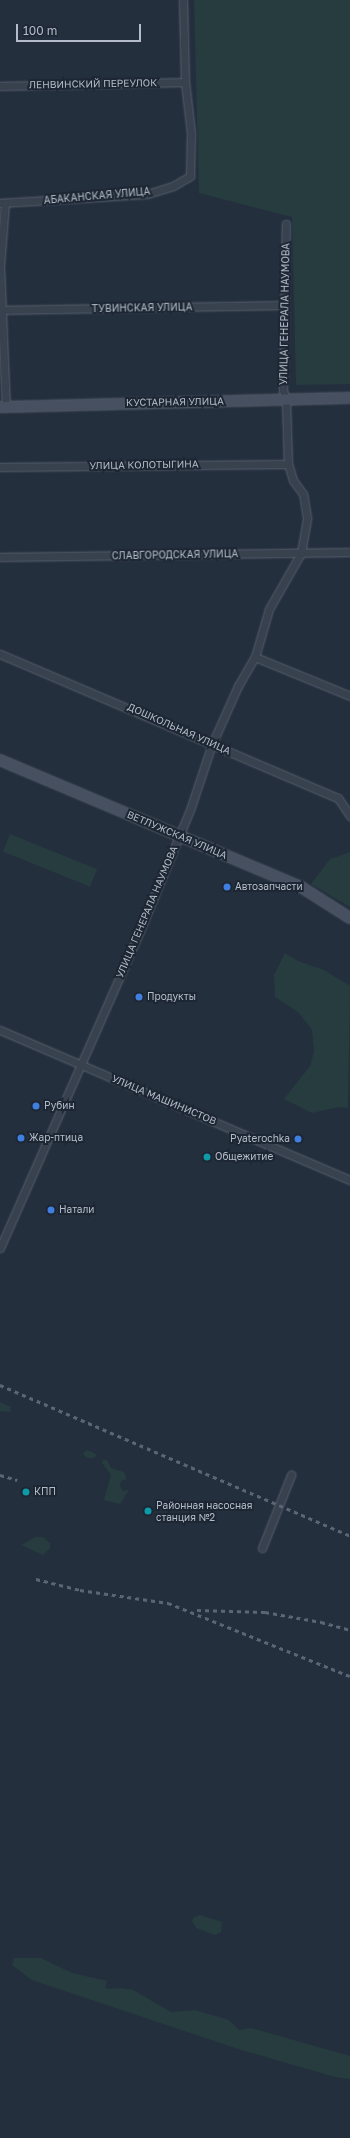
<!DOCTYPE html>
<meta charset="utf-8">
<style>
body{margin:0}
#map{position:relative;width:350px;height:2138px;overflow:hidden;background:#242f3e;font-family:"Golos Text",sans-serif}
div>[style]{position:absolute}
.green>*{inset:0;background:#263c3f;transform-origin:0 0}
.roads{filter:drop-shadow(0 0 1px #565f6c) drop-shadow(0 0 1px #565f6c)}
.street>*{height:7px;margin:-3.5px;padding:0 3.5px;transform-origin:3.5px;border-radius:3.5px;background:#38414e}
.secondary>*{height:10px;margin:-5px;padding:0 5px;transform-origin:5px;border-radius:5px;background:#465061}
.rail>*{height:2.5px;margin-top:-1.25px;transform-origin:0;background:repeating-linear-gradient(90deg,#5a6575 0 4px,transparent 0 8px)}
.dots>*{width:11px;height:11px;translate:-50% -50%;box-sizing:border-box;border:2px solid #1d2633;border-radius:50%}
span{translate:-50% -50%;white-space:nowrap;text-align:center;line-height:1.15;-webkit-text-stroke:4px #1d2633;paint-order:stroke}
.street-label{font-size:10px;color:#b4bcc9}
.poi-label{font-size:10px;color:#b4bcc9}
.left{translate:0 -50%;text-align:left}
.right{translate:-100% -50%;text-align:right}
.scale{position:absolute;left:16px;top:24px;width:125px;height:18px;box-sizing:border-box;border:2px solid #b4bcc9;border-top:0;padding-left:5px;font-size:12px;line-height:14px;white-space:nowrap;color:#b4bcc9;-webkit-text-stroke:3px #1d2633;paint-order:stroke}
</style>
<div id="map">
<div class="green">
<div style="clip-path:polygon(194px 0,350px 0,350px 384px,296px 385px,292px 217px,199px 193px)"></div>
<div style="left:10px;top:834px;width:94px;height:19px;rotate:22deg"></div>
<div style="clip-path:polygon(350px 852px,350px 907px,311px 884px,330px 859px)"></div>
<div style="clip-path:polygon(285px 953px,298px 961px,324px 970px,350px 986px,348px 1108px,339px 1107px,312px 1113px,284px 1099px,310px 1066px,314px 1052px,312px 1030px,307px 1023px,298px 1012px,275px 997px,274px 975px)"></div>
<div style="clip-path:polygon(0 1402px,11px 1407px,10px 1412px,0 1411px)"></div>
<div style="clip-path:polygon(86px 1450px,92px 1452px,97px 1455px,94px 1458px,87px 1458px,83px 1454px)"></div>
<div style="clip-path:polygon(103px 1460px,107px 1460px,111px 1468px,124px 1472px,127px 1479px,121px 1481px,120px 1486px,123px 1491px,129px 1490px,120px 1504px,104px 1500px,111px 1475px,102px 1463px)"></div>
<div style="clip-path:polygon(35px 1537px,43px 1537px,50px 1543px,50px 1548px,43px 1555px,21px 1545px)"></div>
<div style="clip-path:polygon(200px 1915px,222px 1922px,221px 1932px,215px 1935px,196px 1928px,192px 1921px,194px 1917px)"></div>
<div style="clip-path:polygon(14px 1958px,41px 1958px,72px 1973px,107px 1981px,105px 1987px,107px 1989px,120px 1988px,133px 1990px,171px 2012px,195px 2010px,229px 2020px,239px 2030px,251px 2028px,350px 2056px,350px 2079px,335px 2077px,238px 2049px,32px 1980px,12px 1965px)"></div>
</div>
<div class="roads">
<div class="street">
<div style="left:0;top:86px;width:185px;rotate:-1.2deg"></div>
<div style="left:0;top:203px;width:147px;rotate:-3.5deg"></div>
<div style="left:147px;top:194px;width:27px;rotate:-17deg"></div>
<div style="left:173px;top:186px;width:20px;rotate:-30deg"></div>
<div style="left:190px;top:176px;width:43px;rotate:-88.7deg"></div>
<div style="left:191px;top:133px;width:51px;rotate:-96.7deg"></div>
<div style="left:185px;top:82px;width:82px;rotate:-91.4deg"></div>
<div style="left:5px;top:203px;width:63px;rotate:94.5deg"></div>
<div style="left:0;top:266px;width:141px;rotate:87.6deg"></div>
<div style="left:0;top:310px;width:284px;rotate:-1deg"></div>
<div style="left:0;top:467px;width:288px;rotate:-0.6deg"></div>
<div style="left:0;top:557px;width:350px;rotate:-0.8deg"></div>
<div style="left:0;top:654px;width:367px;rotate:23.1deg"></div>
<div style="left:338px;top:798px;width:22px;rotate:56deg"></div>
<div style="left:255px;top:657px;width:103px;rotate:22.3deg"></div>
<div style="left:0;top:1030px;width:381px;rotate:23.2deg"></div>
<div style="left:0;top:1248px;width:344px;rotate:-66.2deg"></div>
<div style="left:139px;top:933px;width:133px;rotate:-67.5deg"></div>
<div style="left:190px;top:810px;width:70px;rotate:-71.6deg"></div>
<div style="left:212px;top:744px;width:64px;rotate:-65.9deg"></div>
<div style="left:238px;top:686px;width:34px;rotate:-60deg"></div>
<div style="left:255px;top:657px;width:50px;rotate:-73.7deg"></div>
<div style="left:269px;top:609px;width:64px;rotate:-60.3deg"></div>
<div style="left:301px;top:553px;width:36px;rotate:-80deg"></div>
<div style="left:307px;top:518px;width:24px;rotate:-99deg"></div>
<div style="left:303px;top:494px;width:17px;rotate:-126deg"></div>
<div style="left:293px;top:480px;width:17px;rotate:-107deg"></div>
<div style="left:288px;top:464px;width:64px;rotate:-91.8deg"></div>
<div style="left:286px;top:400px;width:10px;rotate:-107deg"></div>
<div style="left:283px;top:390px;width:166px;rotate:-89deg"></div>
<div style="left:262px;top:1548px;width:79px;rotate:-68.3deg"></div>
</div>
<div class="secondary">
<div style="left:0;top:407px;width:350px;rotate:-1.5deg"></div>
<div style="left:0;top:760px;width:327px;rotate:22.9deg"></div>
<div style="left:301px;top:887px;width:58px;rotate:32.3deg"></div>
</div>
</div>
<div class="rail">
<div style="left:0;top:1385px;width:381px;rotate:23.3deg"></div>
<div style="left:0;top:1475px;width:18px;rotate:16deg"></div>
<div style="left:36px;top:1579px;width:45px;rotate:14deg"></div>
<div style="left:80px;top:1590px;width:89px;rotate:8.4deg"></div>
<div style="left:168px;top:1603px;width:196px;rotate:21.9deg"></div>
<div style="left:197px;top:1610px;width:68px;rotate:1.7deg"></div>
<div style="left:265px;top:1612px;width:57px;rotate:10.1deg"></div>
<div style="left:321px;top:1622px;width:30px;rotate:15deg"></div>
</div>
<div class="dots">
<div style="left:227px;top:887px;background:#3f7fe0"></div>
<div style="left:139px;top:997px;background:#3f7fe0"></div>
<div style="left:36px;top:1106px;background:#3f7fe0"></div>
<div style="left:21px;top:1138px;background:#3f7fe0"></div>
<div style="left:298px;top:1139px;background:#3f7fe0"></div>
<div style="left:207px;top:1157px;background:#0f9aa8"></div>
<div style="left:51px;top:1210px;background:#3f7fe0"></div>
<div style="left:26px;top:1492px;background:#0f9aa8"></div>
<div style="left:148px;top:1511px;background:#0f9aa8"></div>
</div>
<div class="street-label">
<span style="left:93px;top:84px;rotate:-1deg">ЛЕНВИНСКИЙ ПЕРЕУЛОК</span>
<span style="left:97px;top:196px;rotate:-5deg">АБАКАНСКАЯ УЛИЦА</span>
<span style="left:142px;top:308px;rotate:-1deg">ТУВИНСКАЯ УЛИЦА</span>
<span style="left:285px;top:314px;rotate:-89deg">УЛИЦА ГЕНЕРАЛА НАУМОВА</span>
<span style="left:175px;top:402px;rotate:-1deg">КУСТАРНАЯ УЛИЦА</span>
<span style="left:144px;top:465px;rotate:-1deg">УЛИЦА КОЛОТЫГИНА</span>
<span style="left:175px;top:555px;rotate:-1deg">СЛАВГОРОДСКАЯ УЛИЦА</span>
<span style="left:179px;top:729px;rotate:24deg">ДОШКОЛЬНАЯ УЛИЦА</span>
<span style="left:177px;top:835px;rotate:23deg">ВЕТЛУЖСКАЯ УЛИЦА</span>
<span style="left:147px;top:912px;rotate:-67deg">УЛИЦА ГЕНЕРАЛА НАУМОВА</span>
<span style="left:164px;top:1100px;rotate:23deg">УЛИЦА МАШИНИСТОВ</span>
</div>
<div class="poi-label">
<span class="left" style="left:235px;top:887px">Автозапчасти</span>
<span class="left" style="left:147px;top:997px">Продукты</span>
<span class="left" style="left:44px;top:1106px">Рубин</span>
<span class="left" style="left:29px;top:1138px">Жар-птица</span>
<span class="right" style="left:290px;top:1139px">Pyaterochka</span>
<span class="left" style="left:215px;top:1157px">Общежитие</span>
<span class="left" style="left:59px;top:1210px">Натали</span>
<span class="left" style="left:34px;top:1492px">КПП</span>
<span class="left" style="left:156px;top:1511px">Районная насосная<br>станция №2</span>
</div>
<div class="scale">100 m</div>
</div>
